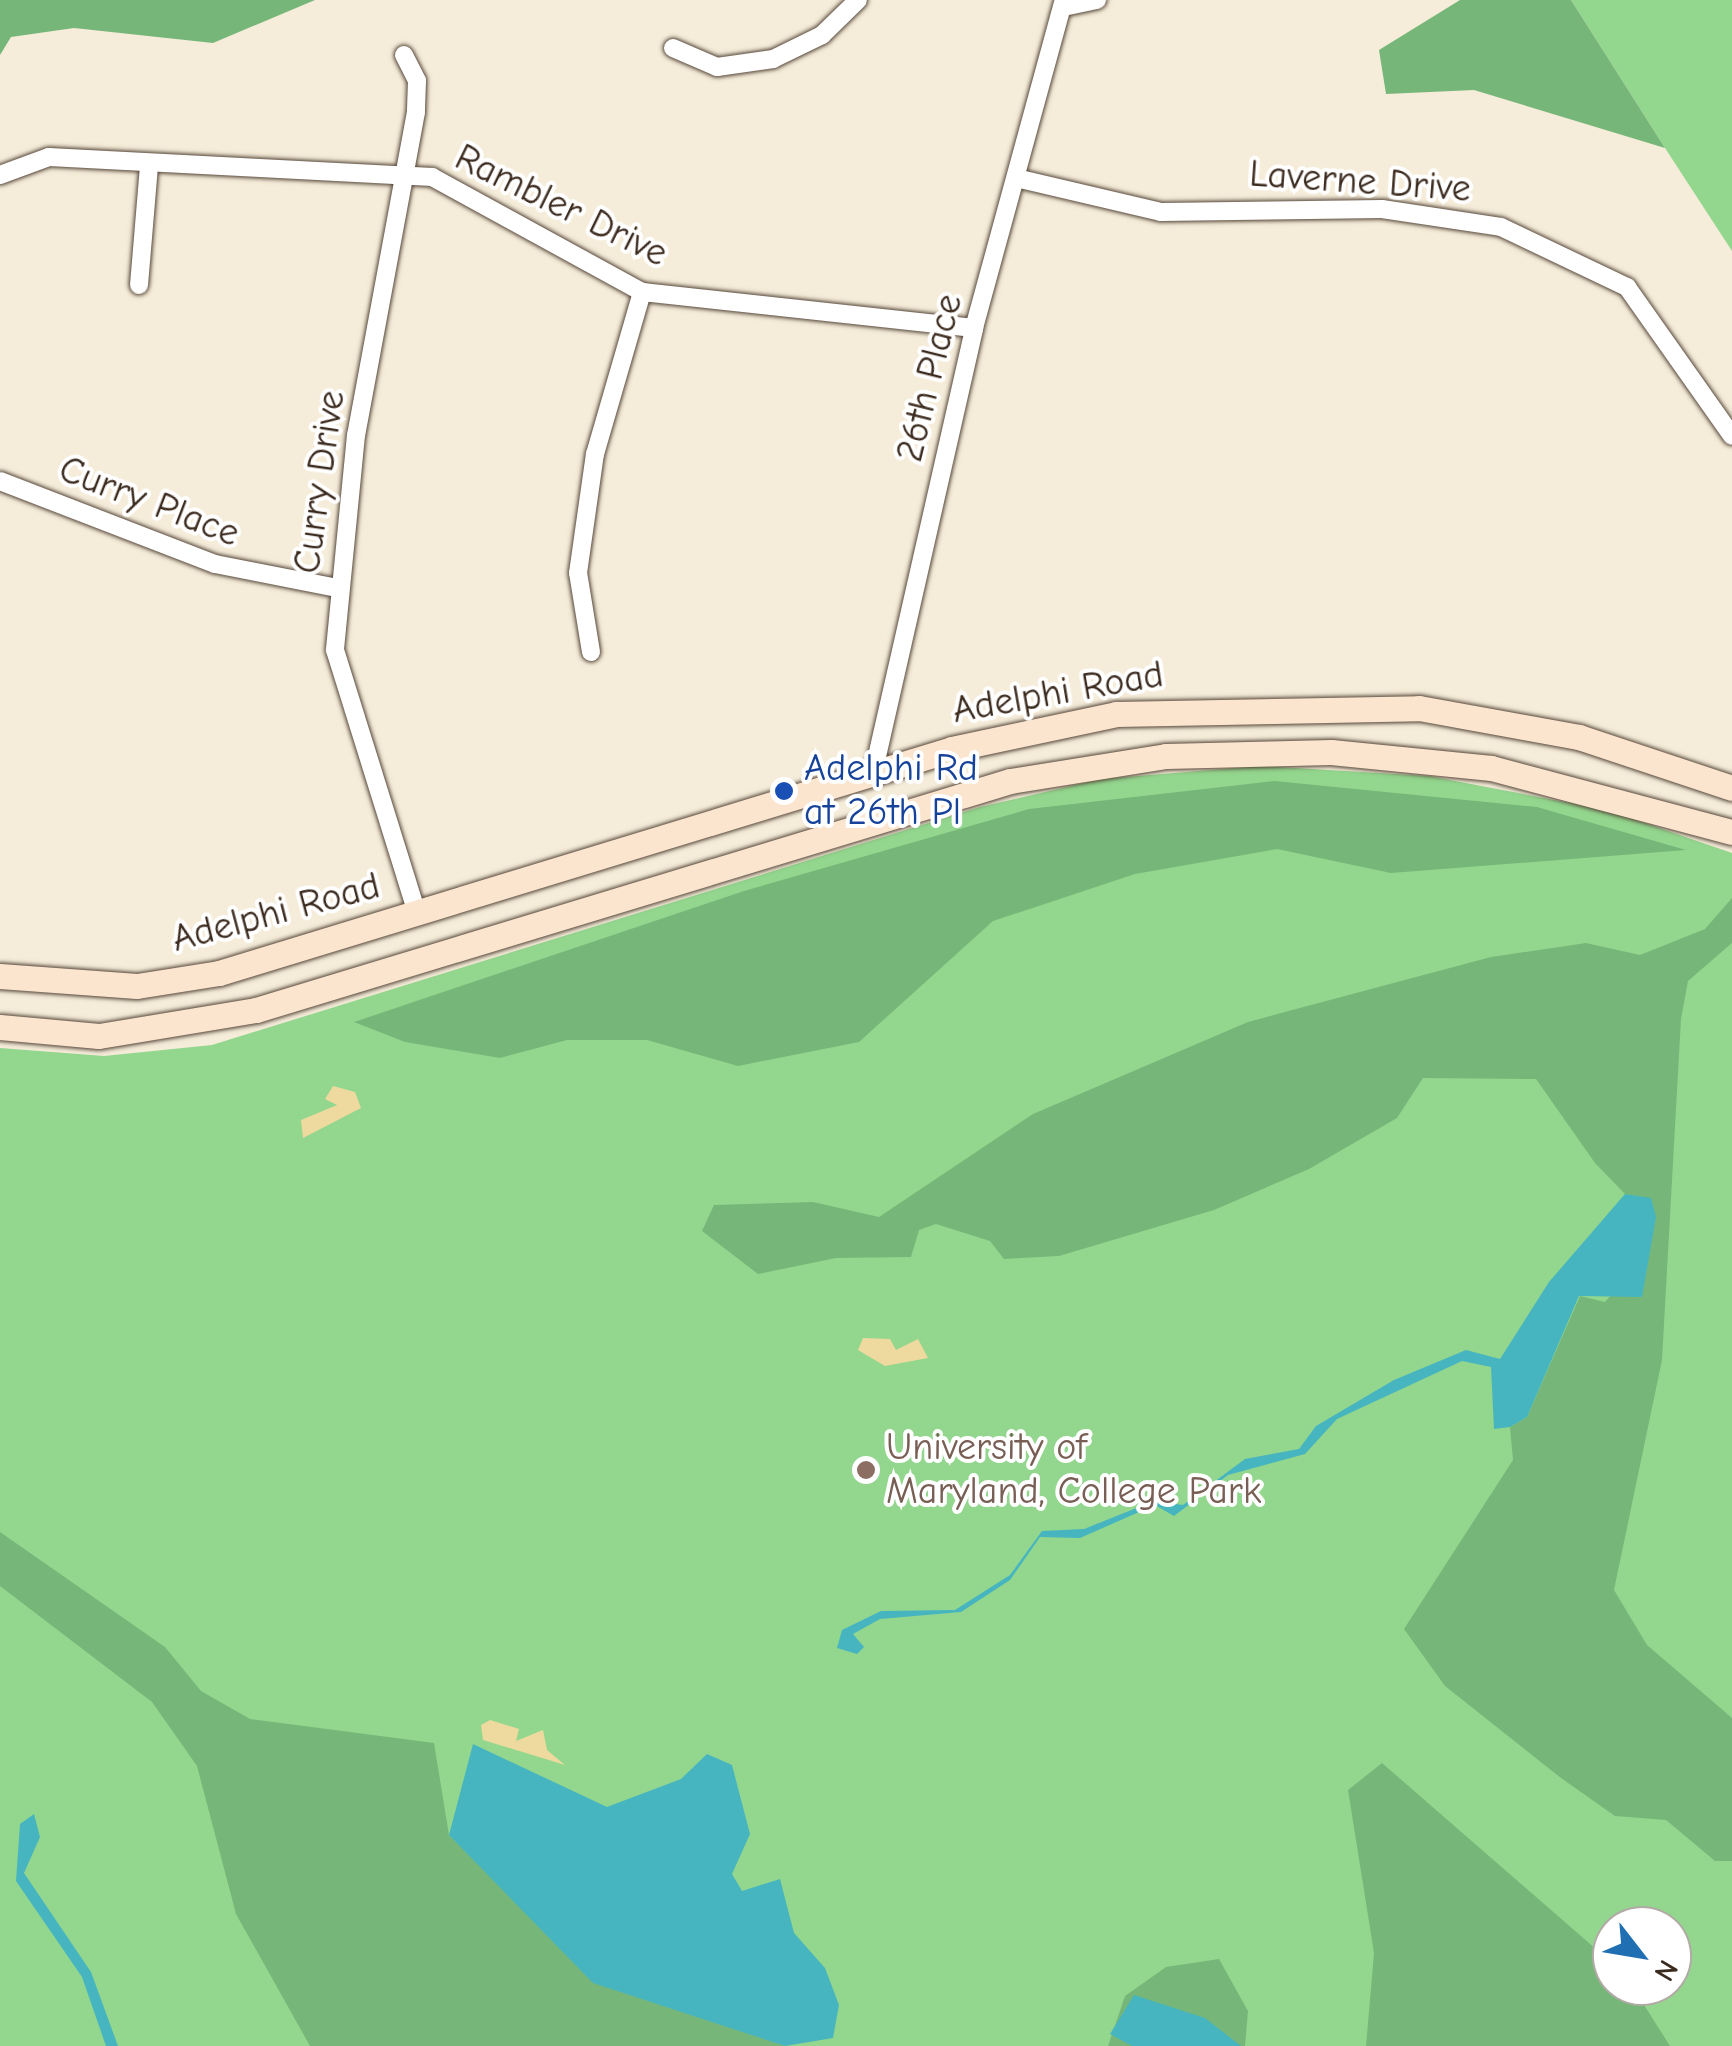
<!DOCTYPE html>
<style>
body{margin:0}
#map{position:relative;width:1732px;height:2046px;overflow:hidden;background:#f5ecd9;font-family:"Comic Neue",sans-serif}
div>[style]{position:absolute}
.green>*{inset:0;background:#93d68e}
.forest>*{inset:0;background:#76b779}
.sand>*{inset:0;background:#eeda9e}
.water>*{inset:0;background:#46b5c0}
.roads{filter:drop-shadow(0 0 2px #57473a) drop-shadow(0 0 2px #57473a)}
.street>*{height:18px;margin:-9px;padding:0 9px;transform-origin:9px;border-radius:9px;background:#fff}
.secondary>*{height:25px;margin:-12.5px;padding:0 12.5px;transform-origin:12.5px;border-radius:12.5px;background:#fbe5cf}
.dots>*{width:28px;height:28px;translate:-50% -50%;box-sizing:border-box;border:5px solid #fff;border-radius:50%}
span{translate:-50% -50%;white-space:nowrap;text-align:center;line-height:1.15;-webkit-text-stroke:8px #fff;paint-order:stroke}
.street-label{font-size:38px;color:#3b2a1e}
.transit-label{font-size:38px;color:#164399}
.left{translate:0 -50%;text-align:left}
.education-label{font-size:38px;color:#785e54}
.north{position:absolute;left:1592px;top:1906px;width:100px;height:100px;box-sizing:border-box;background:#fff;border:2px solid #b1aaa5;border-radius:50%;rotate:121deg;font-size:28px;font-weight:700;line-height:40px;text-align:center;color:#3b2a1e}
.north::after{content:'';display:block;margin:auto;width:35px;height:45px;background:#1f6fb2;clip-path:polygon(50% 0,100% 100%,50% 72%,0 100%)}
</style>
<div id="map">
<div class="green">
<div style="clip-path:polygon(1571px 0,1732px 0,1732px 251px,1665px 148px)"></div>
<div style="clip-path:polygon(evenodd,1260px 766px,1429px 776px,1607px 810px,1732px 853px,1732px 2046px,0 2046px,0 1048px,104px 1056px,212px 1045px,980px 807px,1101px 779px,1260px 766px,1612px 1926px,1672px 1926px,1672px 1986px,1612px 1986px,1612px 1926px)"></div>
</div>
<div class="forest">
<div style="clip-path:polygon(0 0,315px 0,213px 43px,74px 28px,11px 37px,0 55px)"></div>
<div style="clip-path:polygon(1460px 0,1571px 0,1665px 148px,1474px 90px,1386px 94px,1379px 50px)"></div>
<div style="clip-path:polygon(1275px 781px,1537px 807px,1686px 850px,1391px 873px,1277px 849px,1135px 874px,993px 921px,859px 1042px,738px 1066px,647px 1040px,567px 1040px,500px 1058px,405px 1042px,354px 1022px,744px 891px,1029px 809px)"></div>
<div style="clip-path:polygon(1732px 898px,1732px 943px,1688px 981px,1681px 1019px,1662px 1360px,1614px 1590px,1647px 1645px,1732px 1718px,1732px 1861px,1715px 1861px,1666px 1820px,1615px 1816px,1561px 1778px,1445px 1686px,1404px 1629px,1513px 1460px,1510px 1427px,1527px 1417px,1580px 1296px,1605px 1302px,1648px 1251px,1651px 1199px,1625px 1194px,1595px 1163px,1536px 1079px,1423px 1078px,1397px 1118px,1309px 1169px,1214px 1210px,1059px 1256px,1004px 1259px,990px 1241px,936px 1224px,919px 1230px,911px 1257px,836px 1258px,758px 1274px,702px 1231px,714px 1205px,813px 1202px,879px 1217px,1033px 1114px,1248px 1022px,1491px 957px,1586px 943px,1640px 955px,1705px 929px)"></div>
<div style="clip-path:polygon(0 1532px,165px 1647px,201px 1691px,250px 1719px,434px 1743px,449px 1835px,534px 1917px,714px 2017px,785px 2046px,310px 2046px,236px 1914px,197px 1766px,152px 1702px,0 1586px)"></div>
<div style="clip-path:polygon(1382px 1763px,1612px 1963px,1612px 1986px,1632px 1986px,1670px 2046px,1366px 2046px,1374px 1953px,1348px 1790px)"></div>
<div style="clip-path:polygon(1219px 1959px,1248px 2011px,1245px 2046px,1108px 2046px,1125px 1996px,1166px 1967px)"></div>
</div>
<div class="sand">
<div style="clip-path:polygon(333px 1086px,355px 1092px,361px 1108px,303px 1138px,301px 1120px,337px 1105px,325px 1099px)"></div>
<div style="clip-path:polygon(863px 1338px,890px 1339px,896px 1350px,918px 1339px,928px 1358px,885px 1366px,858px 1350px)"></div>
<div style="clip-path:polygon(490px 1720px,519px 1729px,516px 1741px,543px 1730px,547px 1750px,565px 1765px,483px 1740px,481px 1725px)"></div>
</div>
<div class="water">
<div style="clip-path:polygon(1625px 1194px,1651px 1198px,1656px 1217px,1642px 1297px,1579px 1296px,1527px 1417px,1510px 1427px,1494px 1429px,1491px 1367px,1462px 1361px,1337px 1419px,1305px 1454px,1228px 1475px,1174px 1516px,1155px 1505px,1080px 1538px,1040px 1537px,1010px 1580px,961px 1612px,880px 1619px,853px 1634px,864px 1647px,857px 1654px,837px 1648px,842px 1630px,881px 1611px,955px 1610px,1010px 1575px,1042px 1531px,1084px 1529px,1154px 1501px,1183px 1505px,1245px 1459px,1299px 1449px,1316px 1426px,1394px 1380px,1466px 1350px,1500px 1359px,1549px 1282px)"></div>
<div style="clip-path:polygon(473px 1744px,607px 1807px,681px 1779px,707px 1754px,732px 1765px,750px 1834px,732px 1874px,742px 1891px,780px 1879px,794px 1933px,825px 1968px,839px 2005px,833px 2038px,785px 2046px,593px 1983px,449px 1835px)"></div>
<div style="clip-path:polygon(34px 1814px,40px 1837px,24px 1873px,91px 1972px,118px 2046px,106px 2046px,82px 1977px,16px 1881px,20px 1824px)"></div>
<div style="clip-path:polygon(1134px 1995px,1205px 2018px,1241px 2046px,1132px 2046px,1110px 2034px)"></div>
</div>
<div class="roads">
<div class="street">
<div style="left:1063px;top:7px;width:35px;rotate:-12deg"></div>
<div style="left:673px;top:48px;width:48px;rotate:23.4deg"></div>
<div style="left:717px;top:67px;width:57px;rotate:-8.1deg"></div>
<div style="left:773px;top:59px;width:55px;rotate:-26.1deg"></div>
<div style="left:822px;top:35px;width:50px;rotate:-44.2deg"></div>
<div style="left:404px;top:55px;width:29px;rotate:63deg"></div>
<div style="left:417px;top:81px;width:31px;rotate:92deg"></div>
<div style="left:416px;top:112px;width:329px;rotate:100.5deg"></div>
<div style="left:356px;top:435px;width:216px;rotate:95.6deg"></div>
<div style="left:335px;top:650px;width:276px;rotate:72.7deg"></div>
<div style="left:0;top:175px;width:52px;rotate:-20.2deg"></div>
<div style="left:49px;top:157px;width:384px;rotate:3deg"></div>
<div style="left:432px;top:177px;width:239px;rotate:28.7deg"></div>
<div style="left:642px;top:292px;width:334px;rotate:6.2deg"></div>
<div style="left:1016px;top:178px;width:149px;rotate:13.2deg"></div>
<div style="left:1161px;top:212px;width:221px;rotate:-0.8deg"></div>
<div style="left:1382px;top:209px;width:120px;rotate:8.6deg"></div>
<div style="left:1501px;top:227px;width:140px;rotate:25.5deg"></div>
<div style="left:1627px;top:287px;width:182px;rotate:54.8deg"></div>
<div style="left:139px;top:285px;width:118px;rotate:-85.2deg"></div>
<div style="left:0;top:481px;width:230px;rotate:21.1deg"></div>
<div style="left:215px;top:564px;width:124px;rotate:11.1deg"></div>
<div style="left:591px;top:652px;width:80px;rotate:-99.3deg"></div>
<div style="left:578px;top:573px;width:120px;rotate:-81.9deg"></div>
<div style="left:595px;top:454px;width:169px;rotate:-73.8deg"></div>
<div style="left:873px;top:774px;width:457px;rotate:-77.2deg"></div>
<div style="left:974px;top:328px;width:340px;rotate:-74.7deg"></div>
</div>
<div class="secondary">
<div style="left:0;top:976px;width:137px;rotate:4.2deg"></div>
<div style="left:137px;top:986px;width:83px;rotate:-9deg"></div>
<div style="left:219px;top:973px;width:766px;rotate:-16.99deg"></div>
<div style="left:952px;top:749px;width:168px;rotate:-12deg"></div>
<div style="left:1116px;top:714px;width:303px;rotate:-1.1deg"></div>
<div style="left:1419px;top:708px;width:163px;rotate:10.3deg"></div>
<div style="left:1579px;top:737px;width:161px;rotate:18.4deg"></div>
<div style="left:0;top:1027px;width:99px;rotate:5.2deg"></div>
<div style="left:99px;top:1036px;width:159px;rotate:-9.4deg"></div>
<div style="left:256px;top:1010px;width:788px;rotate:-16.89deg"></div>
<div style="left:1010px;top:781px;width:158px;rotate:-9.1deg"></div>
<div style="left:1166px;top:756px;width:165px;rotate:-1.4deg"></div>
<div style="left:1331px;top:752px;width:161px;rotate:5.7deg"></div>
<div style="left:1491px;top:768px;width:249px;rotate:14.9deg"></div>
</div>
</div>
<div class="dots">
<div style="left:784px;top:791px;background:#1a4fb4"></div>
<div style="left:866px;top:1470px;background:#8d6e63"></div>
</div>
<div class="street-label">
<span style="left:1360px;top:182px;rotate:4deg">Laverne Drive</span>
<span style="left:561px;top:206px;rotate:26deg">Rambler Drive</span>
<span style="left:930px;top:378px;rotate:-76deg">26th Place</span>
<span style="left:320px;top:482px;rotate:-82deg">Curry Drive</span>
<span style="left:149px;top:502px;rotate:21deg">Curry Place</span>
<span style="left:1058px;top:693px;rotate:-10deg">Adelphi Road</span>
<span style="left:276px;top:913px;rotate:-15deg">Adelphi Road</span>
</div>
<div class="transit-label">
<span class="left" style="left:804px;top:791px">Adelphi Rd<br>at 26th Pl</span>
</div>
<div class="education-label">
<span class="left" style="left:886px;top:1470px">University of<br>Maryland, College Park</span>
</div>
<div class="north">N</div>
</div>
